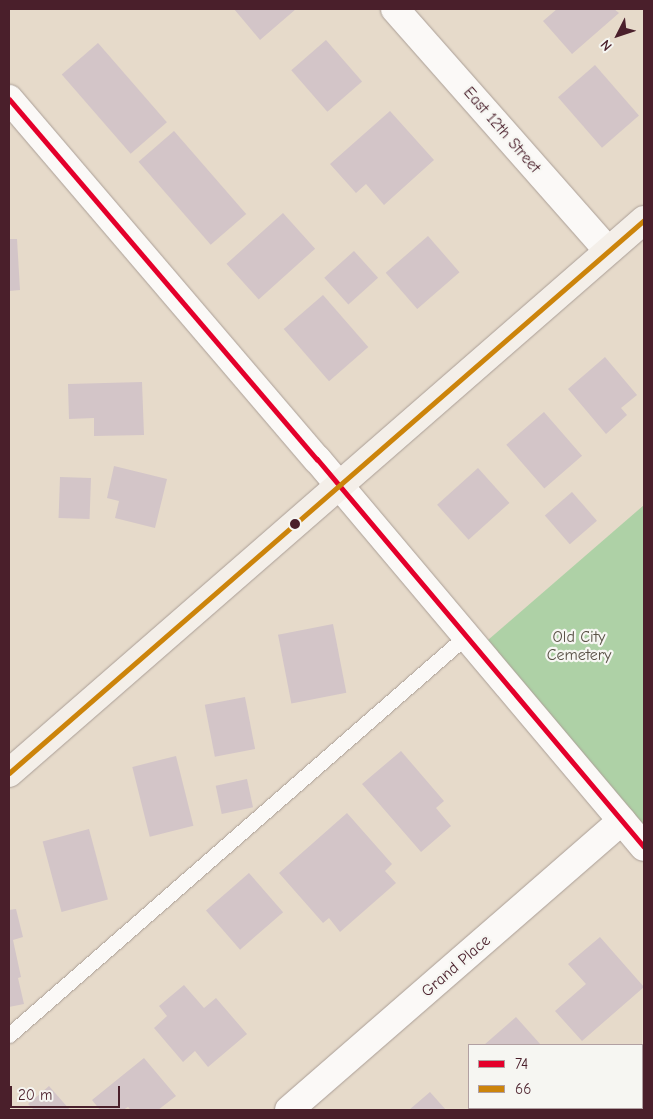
<!DOCTYPE html>
<style>
body{margin:0}
#map{position:relative;width:653px;height:1119px;overflow:hidden;background:#e6daca;font-family:"Comic Neue",sans-serif}
div>[style]{position:absolute}
.green>*{inset:0;background:#aed1a6}
.building>*{inset:0;background:#d3c5c8;transform-origin:0 0}
.roads{filter:drop-shadow(0 0 1px #aa9e96) drop-shadow(0 0 1px #aa9e96)}
.lane>*{height:15px;margin:-7.5px;padding:0 7.5px;transform-origin:7.5px;border-radius:7.5px;background:#fbf9f7}
.street>*{height:28px;margin:-14px;padding:0 14px;transform-origin:14px;border-radius:14px;background:#fbf9f7}
.secondary>*{height:28px;margin:-14px;padding:0 14px;transform-origin:14px;border-radius:14px;background:#f4efe9}
.bus-1>*{height:5px;margin:-2.5px;padding:0 2.5px;transform-origin:2.5px;border-radius:2.5px;background:#e4002b}
.bus-2>*{height:5px;margin:-2.5px;padding:0 2.5px;transform-origin:2.5px;border-radius:2.5px;background:#cc840b}
.dots>*{width:14px;height:14px;translate:-50% -50%;box-sizing:border-box;border:2px solid #f6f6f2;border-radius:50%}
span{translate:-50% -50%;white-space:nowrap;text-align:center;line-height:1.15;-webkit-text-stroke:4.5px #f6f6f2;paint-order:stroke}
.street-label{font-size:16px;color:#4a1f2b}
.park-label{font-size:16px;color:#5a5247}
.frame{position:absolute;inset:0;border:10px solid #4a1f2b;pointer-events:none}
.legend{position:absolute;left:468px;top:1044px;width:175px;height:65px;box-sizing:border-box;background:#f6f6f2;border:1px solid #b1a0a2;margin:0;padding:6px 9px;list-style:none;font-size:15px;color:#4a1f2b}
.legend li{display:flex;align-items:center;gap:10px;height:25px}
.legend b{width:25px;border:1px solid #b1a0a2}
.north{position:absolute;left:593px;top:10px;width:50px;height:50px;-webkit-text-stroke:4px #f6f6f2;paint-order:stroke;rotate:229deg;font-size:14px;font-weight:700;line-height:20px;text-align:center;color:#4a1f2b}
.north::after{content:'';display:block;margin:auto;width:18px;height:22px;background:#4a1f2b;clip-path:polygon(50% 0,100% 100%,50% 72%,0 100%)}
.scale{position:absolute;left:10px;top:1086px;width:110px;height:22px;box-sizing:border-box;border:2px solid #4a1f2b;border-top:0;padding-left:6px;font-size:15px;line-height:18px;white-space:nowrap;color:#4a1f2b;-webkit-text-stroke:4px #f6f6f2;paint-order:stroke}
</style>
<div id="map">
<div class="green">
<div style="clip-path:polygon(644px 505px,644px 825px,488px 640px)"></div>
</div>
<div class="building">
<div style="clip-path:polygon(234px 9px,296px 9px,260px 40px)"></div>
<div style="clip-path:polygon(557px 9px,614px 9px,619px 13px,572px 54px,543px 21px)"></div>
<div style="left:326px;top:40px;width:55px;height:46px;rotate:49deg"></div>
<div style="left:98px;top:43px;width:105px;height:48px;rotate:49deg"></div>
<div style="left:595px;top:65px;width:67px;height:49px;rotate:49deg"></div>
<div style="clip-path:polygon(390px 111px,434px 160px,384px 205px,366px 184px,356px 193px,330px 164px)"></div>
<div style="left:174px;top:131px;width:110px;height:47px;rotate:49deg"></div>
<div style="left:283px;top:213px;width:48px;height:76px;rotate:48deg"></div>
<div style="left:428px;top:236px;width:48px;height:56px;rotate:49deg"></div>
<div style="clip-path:polygon(9px 239px,17px 239px,20px 290px,9px 291px)"></div>
<div style="left:354px;top:251px;width:36px;height:40px;rotate:48deg"></div>
<div style="left:323px;top:295px;width:69px;height:52px;rotate:49deg"></div>
<div style="clip-path:polygon(605px 357px,637px 395px,621px 408px,627px 415px,606px 434px,568px 389px)"></div>
<div style="clip-path:polygon(142px 382px,144px 435px,94px 436px,94px 418px,69px 419px,68px 384px)"></div>
<div style="left:544px;top:412px;width:58px;height:50px;rotate:49deg"></div>
<div style="clip-path:polygon(114px 466px,167px 479px,155px 528px,115px 518px,119px 501px,107px 498px)"></div>
<div style="left:478px;top:468px;width:47px;height:55px;rotate:48deg"></div>
<div style="left:60px;top:477px;width:31px;height:41px;rotate:2deg"></div>
<div style="left:572px;top:492px;width:38px;height:36px;rotate:49deg"></div>
<div style="left:333px;top:624px;width:70px;height:56px;rotate:79deg"></div>
<div style="left:245px;top:697px;width:53px;height:41px;rotate:79deg"></div>
<div style="clip-path:polygon(401px 751px,444px 801px,436px 808px,451px 826px,421px 852px,362px 784px)"></div>
<div style="left:176px;top:756px;width:72px;height:45px;rotate:76deg"></div>
<div style="left:247px;top:779px;width:29px;height:32px;rotate:78deg"></div>
<div style="clip-path:polygon(347px 813px,392px 864px,385px 871px,396px 883px,340px 932px,329px 918px,323px 923px,279px 873px)"></div>
<div style="left:89px;top:829px;width:73px;height:48px;rotate:75deg"></div>
<div style="left:249px;top:873px;width:52px;height:57px;rotate:49deg"></div>
<div style="clip-path:polygon(16px 909px,23px 937px,13px 940px,21px 977px,18px 978px,24px 1004px,9px 1007px,9px 910px)"></div>
<div style="clip-path:polygon(600px 937px,644px 987px,582px 1041px,555px 1011px,586px 984px,568px 964px)"></div>
<div style="clip-path:polygon(184px 985px,204px 1008px,216px 998px,247px 1034px,208px 1067px,195px 1051px,183px 1062px,154px 1028px,167px 1016px,159px 1006px)"></div>
<div style="clip-path:polygon(516px 1017px,541px 1045px,484px 1045px)"></div>
<div style="clip-path:polygon(144px 1058px,176px 1096px,158px 1110px,131px 1110px,128px 1107px,123px 1110px,100px 1110px,92px 1100px)"></div>
<div style="clip-path:polygon(49px 1086px,70px 1110px,34px 1110px,28px 1104px)"></div>
<div style="clip-path:polygon(430px 1092px,446px 1110px,409px 1110px)"></div>
</div>
<div class="roads">
<div class="lane">
<div style="left:9px;top:1035px;width:607px;rotate:-41.12deg"></div>
</div>
<div class="street">
<div style="left:395px;top:9px;width:322px;rotate:48.6deg"></div>
<div style="left:9px;top:99px;width:474px;rotate:49.5deg"></div>
<div style="left:317px;top:459px;width:507px;rotate:49.88deg"></div>
<div style="left:289px;top:1110px;width:441px;rotate:-41deg"></div>
</div>
<div class="secondary">
<div style="left:9px;top:773px;width:842px;rotate:-41.05deg"></div>
</div>
</div>
<div class="bus-1">
<div style="left:9px;top:99px;width:474px;rotate:49.5deg"></div>
<div style="left:317px;top:459px;width:507px;rotate:49.88deg"></div>
</div>
<div class="bus-2">
<div style="left:9px;top:773px;width:842px;rotate:-41.05deg"></div>
</div>
<div class="dots">
<div style="left:295px;top:524px;background:#4a1f2b"></div>
</div>
<div class="street-label">
<span style="left:502px;top:130px;rotate:49deg">East 12th Street</span>
<span style="left:456px;top:966px;rotate:-41deg">Grand Place</span>
</div>
<div class="park-label">
<span style="left:579px;top:646px">Old City<br>Cemetery</span>
</div>
<div class="frame"></div>
<ul class="legend">
<li><b style="height:6px;background:#e4002b"></b>74</li>
<li><b style="height:6px;background:#cc840b"></b>66</li>
</ul>
<div class="north">N</div>
<div class="scale">20 m</div>
</div>
